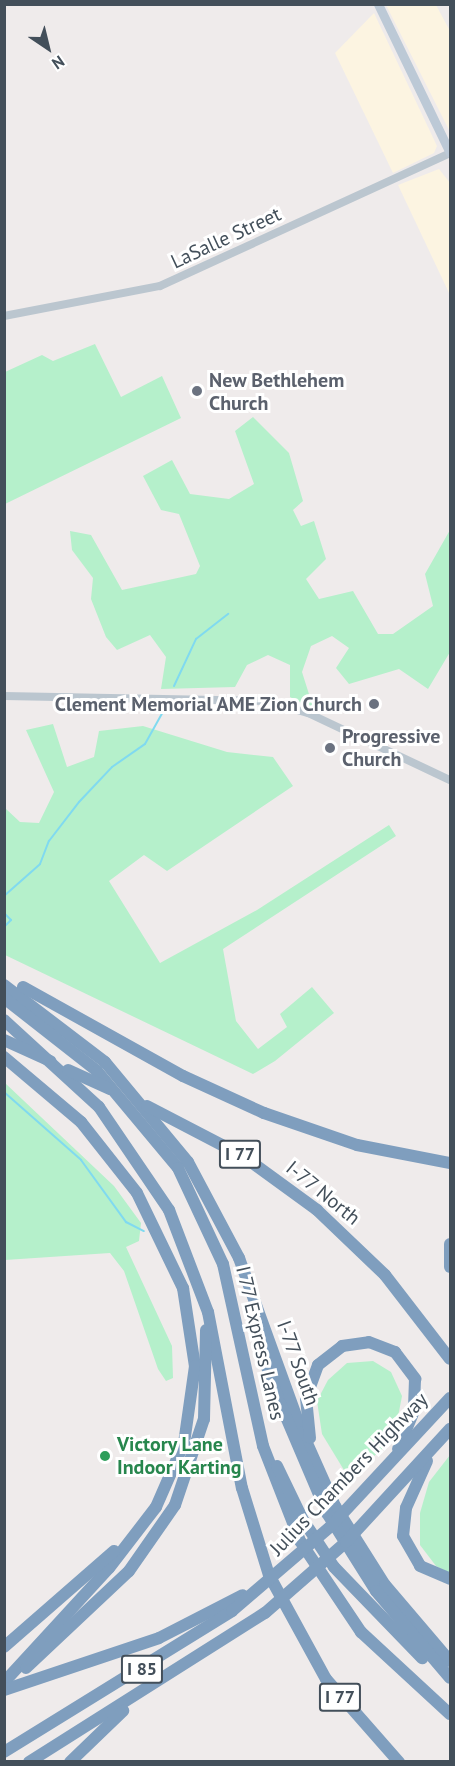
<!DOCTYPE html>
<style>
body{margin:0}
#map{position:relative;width:455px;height:1766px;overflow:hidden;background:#efebeb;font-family:"PT Sans",sans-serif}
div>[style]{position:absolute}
.commercial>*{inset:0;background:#fcf4e1}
.green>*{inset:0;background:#b5f0cb}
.stream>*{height:2px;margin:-1px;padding:0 1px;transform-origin:1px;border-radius:1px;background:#80daf0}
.tertiary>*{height:8px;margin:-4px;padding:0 4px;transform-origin:4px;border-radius:4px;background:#bbc6cf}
.secondary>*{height:9px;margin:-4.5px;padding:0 4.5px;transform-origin:4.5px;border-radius:4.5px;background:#bcc9d6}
.motorway>*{height:12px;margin:-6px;padding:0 6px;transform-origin:6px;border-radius:6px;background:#7f9ebe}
.dots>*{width:16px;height:16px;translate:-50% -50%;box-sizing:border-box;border:3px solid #fff;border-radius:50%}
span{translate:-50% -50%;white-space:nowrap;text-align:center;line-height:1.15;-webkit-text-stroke:6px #fff;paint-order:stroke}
.shield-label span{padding:2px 4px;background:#fff;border:2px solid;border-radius:4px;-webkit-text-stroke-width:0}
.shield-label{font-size:18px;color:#434f5a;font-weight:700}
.street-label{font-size:20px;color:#434f5a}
.worship-label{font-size:20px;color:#5b616d;font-weight:700}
.left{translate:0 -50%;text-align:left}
.right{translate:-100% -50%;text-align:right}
.leisure-label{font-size:20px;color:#27864d;font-weight:700}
.frame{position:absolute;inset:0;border:6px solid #434f5a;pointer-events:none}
.north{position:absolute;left:18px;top:18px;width:60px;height:60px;-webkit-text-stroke:4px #fff;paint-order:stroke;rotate:145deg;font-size:16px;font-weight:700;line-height:24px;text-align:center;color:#434f5a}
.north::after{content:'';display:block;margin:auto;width:21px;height:27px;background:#434f5a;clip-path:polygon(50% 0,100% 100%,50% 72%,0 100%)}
</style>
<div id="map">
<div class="commercial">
<div style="clip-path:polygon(386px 5px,436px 5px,450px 31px,450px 132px)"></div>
<div style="clip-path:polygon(374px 13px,437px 146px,434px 153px,393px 173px,335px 53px)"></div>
<div style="clip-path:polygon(439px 169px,450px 183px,450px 295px,398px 185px)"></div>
</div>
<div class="green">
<div style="clip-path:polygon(95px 344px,121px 397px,162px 376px,181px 418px,5px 504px,5px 372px,42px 355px,53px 361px)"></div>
<div style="clip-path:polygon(253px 417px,289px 453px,303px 501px,293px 510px,301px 526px,314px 521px,326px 559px,306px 579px,319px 599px,353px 591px,378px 634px,393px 634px,433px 606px,425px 574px,450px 530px,450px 652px,428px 689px,399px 669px,349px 684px,336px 668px,349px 648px,332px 636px,311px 646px,302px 672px,314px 710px,290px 697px,290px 665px,268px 655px,247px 665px,235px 687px,161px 689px,166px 657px,150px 635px,117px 650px,106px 637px,91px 599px,93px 578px,72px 550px,70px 531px,91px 535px,122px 590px,196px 574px,200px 566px,179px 514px,161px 510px,143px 476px,172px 460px,190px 494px,229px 499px,254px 484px,235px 431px)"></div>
<div style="clip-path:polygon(53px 724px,67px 767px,94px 757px,99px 731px,143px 726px,227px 752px,273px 757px,293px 786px,167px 871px,144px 855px,109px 881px,160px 963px,257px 910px,389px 825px,396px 836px,223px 949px,236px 1021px,258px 1049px,287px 1027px,280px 1014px,312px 987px,334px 1013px,275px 1061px,253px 1074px,5px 955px,5px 808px,20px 822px,39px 823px,54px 792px,26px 730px)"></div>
<div style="clip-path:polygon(5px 1083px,114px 1186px,141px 1223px,139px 1241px,126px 1247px,172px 1346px,173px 1378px,166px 1381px,158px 1369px,124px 1271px,110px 1253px,5px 1260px)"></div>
<div style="clip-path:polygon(373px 1361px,391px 1372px,402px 1396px,396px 1427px,381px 1451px,347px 1475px,322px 1434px,317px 1401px,328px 1380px,347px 1363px)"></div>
<div style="clip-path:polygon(450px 1455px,450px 1573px,436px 1566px,420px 1545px,420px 1513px,429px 1482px)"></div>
</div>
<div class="stream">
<div style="left:89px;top:4px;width:9px"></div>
<div style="left:174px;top:686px;width:52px;rotate:-64.9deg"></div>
<div style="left:196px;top:639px;width:41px;rotate:-38deg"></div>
<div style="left:4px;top:896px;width:48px;rotate:-41.6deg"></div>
<div style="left:40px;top:864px;width:25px;rotate:-69deg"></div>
<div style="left:49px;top:841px;width:49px;rotate:-52.4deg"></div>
<div style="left:79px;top:802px;width:48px;rotate:-46.7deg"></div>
<div style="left:112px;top:767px;width:40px;rotate:-34.9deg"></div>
<div style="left:145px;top:744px;width:41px;rotate:-60.9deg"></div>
<div style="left:4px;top:913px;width:10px;rotate:45deg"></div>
<div style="left:11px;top:920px;width:10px;rotate:135deg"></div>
<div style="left:4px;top:1092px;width:103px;rotate:41.4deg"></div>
<div style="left:81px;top:1160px;width:77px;rotate:54deg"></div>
<div style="left:126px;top:1222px;width:20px;rotate:27deg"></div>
</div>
<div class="tertiary">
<div style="left:4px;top:316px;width:159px;rotate:-10.9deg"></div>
<div style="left:160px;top:286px;width:319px;rotate:-24.6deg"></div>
<div style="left:4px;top:696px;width:262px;rotate:1.1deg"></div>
<div style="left:266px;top:701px;width:44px;rotate:15.9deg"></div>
<div style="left:308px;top:713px;width:157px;rotate:25.3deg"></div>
</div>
<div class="secondary">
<div style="left:378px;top:4px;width:165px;rotate:64.2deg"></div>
</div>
<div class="motorway">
<div style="left:4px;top:985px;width:127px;rotate:37.3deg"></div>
<div style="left:105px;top:1062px;width:130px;rotate:50.3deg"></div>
<div style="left:188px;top:1162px;width:109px;rotate:62deg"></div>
<div style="left:239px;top:1258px;width:185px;rotate:70.1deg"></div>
<div style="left:302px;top:1432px;width:81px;rotate:66deg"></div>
<div style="left:335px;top:1506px;width:93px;rotate:57.7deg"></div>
<div style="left:385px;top:1585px;width:100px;rotate:49.5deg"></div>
<div style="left:23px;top:987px;width:183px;rotate:29.1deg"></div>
<div style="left:183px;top:1076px;width:89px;rotate:24.6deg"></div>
<div style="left:264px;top:1113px;width:98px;rotate:19deg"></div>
<div style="left:357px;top:1145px;width:95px;rotate:11deg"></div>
<div style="left:4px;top:998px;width:118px;rotate:38.1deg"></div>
<div style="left:97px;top:1071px;width:126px;rotate:50.1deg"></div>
<div style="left:178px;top:1168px;width:106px;rotate:64.9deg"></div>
<div style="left:223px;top:1264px;width:186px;rotate:77.6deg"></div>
<div style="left:263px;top:1446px;width:102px;rotate:68.7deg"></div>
<div style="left:300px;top:1541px;width:110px;rotate:56.2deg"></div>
<div style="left:361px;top:1632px;width:121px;rotate:42.7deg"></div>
<div style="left:4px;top:1020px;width:129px;rotate:42.5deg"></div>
<div style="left:99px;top:1107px;width:125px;rotate:55.8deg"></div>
<div style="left:169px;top:1210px;width:109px;rotate:69.1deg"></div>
<div style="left:208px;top:1312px;width:179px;rotate:79.1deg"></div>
<div style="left:242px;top:1488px;width:91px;rotate:72.8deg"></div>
<div style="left:269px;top:1575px;width:119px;rotate:61.3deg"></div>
<div style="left:326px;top:1679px;width:111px;rotate:48.7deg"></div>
<div style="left:4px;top:1040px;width:51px;rotate:24.5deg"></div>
<div style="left:4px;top:1057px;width:101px;rotate:40.2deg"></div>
<div style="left:81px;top:1122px;width:90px;rotate:51.7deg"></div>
<div style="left:137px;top:1193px;width:106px;rotate:64.2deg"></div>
<div style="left:183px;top:1288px;width:79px;rotate:81.3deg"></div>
<div style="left:195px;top:1366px;width:78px;rotate:98.1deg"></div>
<div style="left:184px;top:1443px;width:70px;rotate:113.6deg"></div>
<div style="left:156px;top:1507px;width:77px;rotate:127.6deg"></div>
<div style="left:109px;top:1568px;width:155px;rotate:132.6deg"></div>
<div style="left:68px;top:1070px;width:46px;rotate:24.3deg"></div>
<div style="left:147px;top:1106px;width:108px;rotate:27.5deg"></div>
<div style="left:243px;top:1156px;width:92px;rotate:36.1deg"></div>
<div style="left:317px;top:1210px;width:94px;rotate:43.7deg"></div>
<div style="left:385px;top:1275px;width:106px;rotate:52.3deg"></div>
<div style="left:450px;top:1244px;width:23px;rotate:90deg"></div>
<div style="left:264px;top:1332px;width:16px;rotate:104deg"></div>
<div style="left:260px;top:1348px;width:59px;rotate:70deg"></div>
<div style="left:280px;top:1403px;width:120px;rotate:66.9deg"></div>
<div style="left:327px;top:1513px;width:92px;rotate:57.9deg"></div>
<div style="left:376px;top:1591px;width:114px;rotate:49.6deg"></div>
<div style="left:310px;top:1438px;width:40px;rotate:-95.7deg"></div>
<div style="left:306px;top:1398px;width:35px;rotate:-70deg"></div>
<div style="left:318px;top:1365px;width:31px;rotate:-38deg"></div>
<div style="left:342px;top:1346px;width:27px;rotate:-8deg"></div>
<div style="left:369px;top:1342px;width:28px;rotate:21deg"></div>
<div style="left:395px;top:1352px;width:34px;rotate:53deg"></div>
<div style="left:415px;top:1379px;width:32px;rotate:92deg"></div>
<div style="left:414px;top:1411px;width:41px;rotate:112.8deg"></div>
<div style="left:427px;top:1461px;width:51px;rotate:114.1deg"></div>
<div style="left:406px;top:1508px;width:28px;rotate:96deg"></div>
<div style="left:403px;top:1536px;width:34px;rotate:60deg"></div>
<div style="left:420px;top:1566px;width:33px;rotate:23deg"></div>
<div style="left:277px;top:1466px;width:60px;rotate:64.3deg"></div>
<div style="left:303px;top:1520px;width:56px;rotate:56.6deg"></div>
<div style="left:334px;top:1567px;width:127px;rotate:46deg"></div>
<div style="left:4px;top:1647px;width:146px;rotate:-41.1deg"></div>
<div style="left:26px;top:1668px;width:141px;rotate:-43.3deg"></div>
<div style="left:129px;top:1571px;width:80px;rotate:-55.1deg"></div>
<div style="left:175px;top:1505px;width:91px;rotate:-71.4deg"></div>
<div style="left:204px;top:1419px;width:89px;rotate:-88.7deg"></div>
<div style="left:4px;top:1690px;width:163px;rotate:-18.5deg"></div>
<div style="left:159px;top:1638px;width:94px;rotate:-27.1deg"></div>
<div style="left:4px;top:1752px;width:268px;rotate:-31.7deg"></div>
<div style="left:232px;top:1611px;width:129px;rotate:-40.6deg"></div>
<div style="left:330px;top:1527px;width:176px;rotate:-47.1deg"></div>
<div style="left:29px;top:1762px;width:279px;rotate:-32.3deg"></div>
<div style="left:265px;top:1613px;width:108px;rotate:-41.2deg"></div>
<div style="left:346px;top:1542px;width:154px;rotate:-47.4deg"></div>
<div style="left:70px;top:1762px;width:74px;rotate:-43.9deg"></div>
</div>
<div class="dots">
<div style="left:197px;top:391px;background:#6b7280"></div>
<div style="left:374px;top:704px;background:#6b7280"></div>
<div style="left:330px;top:748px;background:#6b7280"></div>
<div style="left:105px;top:1456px;background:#2e9e5b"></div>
</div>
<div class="shield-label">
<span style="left:240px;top:1154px">I 77</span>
<span style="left:142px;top:1669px">I 85</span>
<span style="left:340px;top:1697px">I 77</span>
</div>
<div class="street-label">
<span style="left:226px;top:238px;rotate:-25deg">LaSalle Street</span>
<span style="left:323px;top:1193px;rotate:39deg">I-77 North</span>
<span style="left:260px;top:1343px;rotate:77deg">I 77 Express Lanes</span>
<span style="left:298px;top:1363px;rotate:70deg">I-77 South</span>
<span style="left:349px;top:1474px;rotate:-46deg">Julius Chambers Highway</span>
</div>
<div class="worship-label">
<span class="left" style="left:209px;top:392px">New Bethlehem<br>Church</span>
<span class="right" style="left:362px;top:704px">Clement Memorial AME Zion Church</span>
<span class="left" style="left:342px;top:748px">Progressive<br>Church</span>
</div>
<div class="leisure-label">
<span class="left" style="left:117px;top:1456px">Victory Lane<br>Indoor Karting</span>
</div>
<div class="frame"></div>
<div class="north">N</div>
</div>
